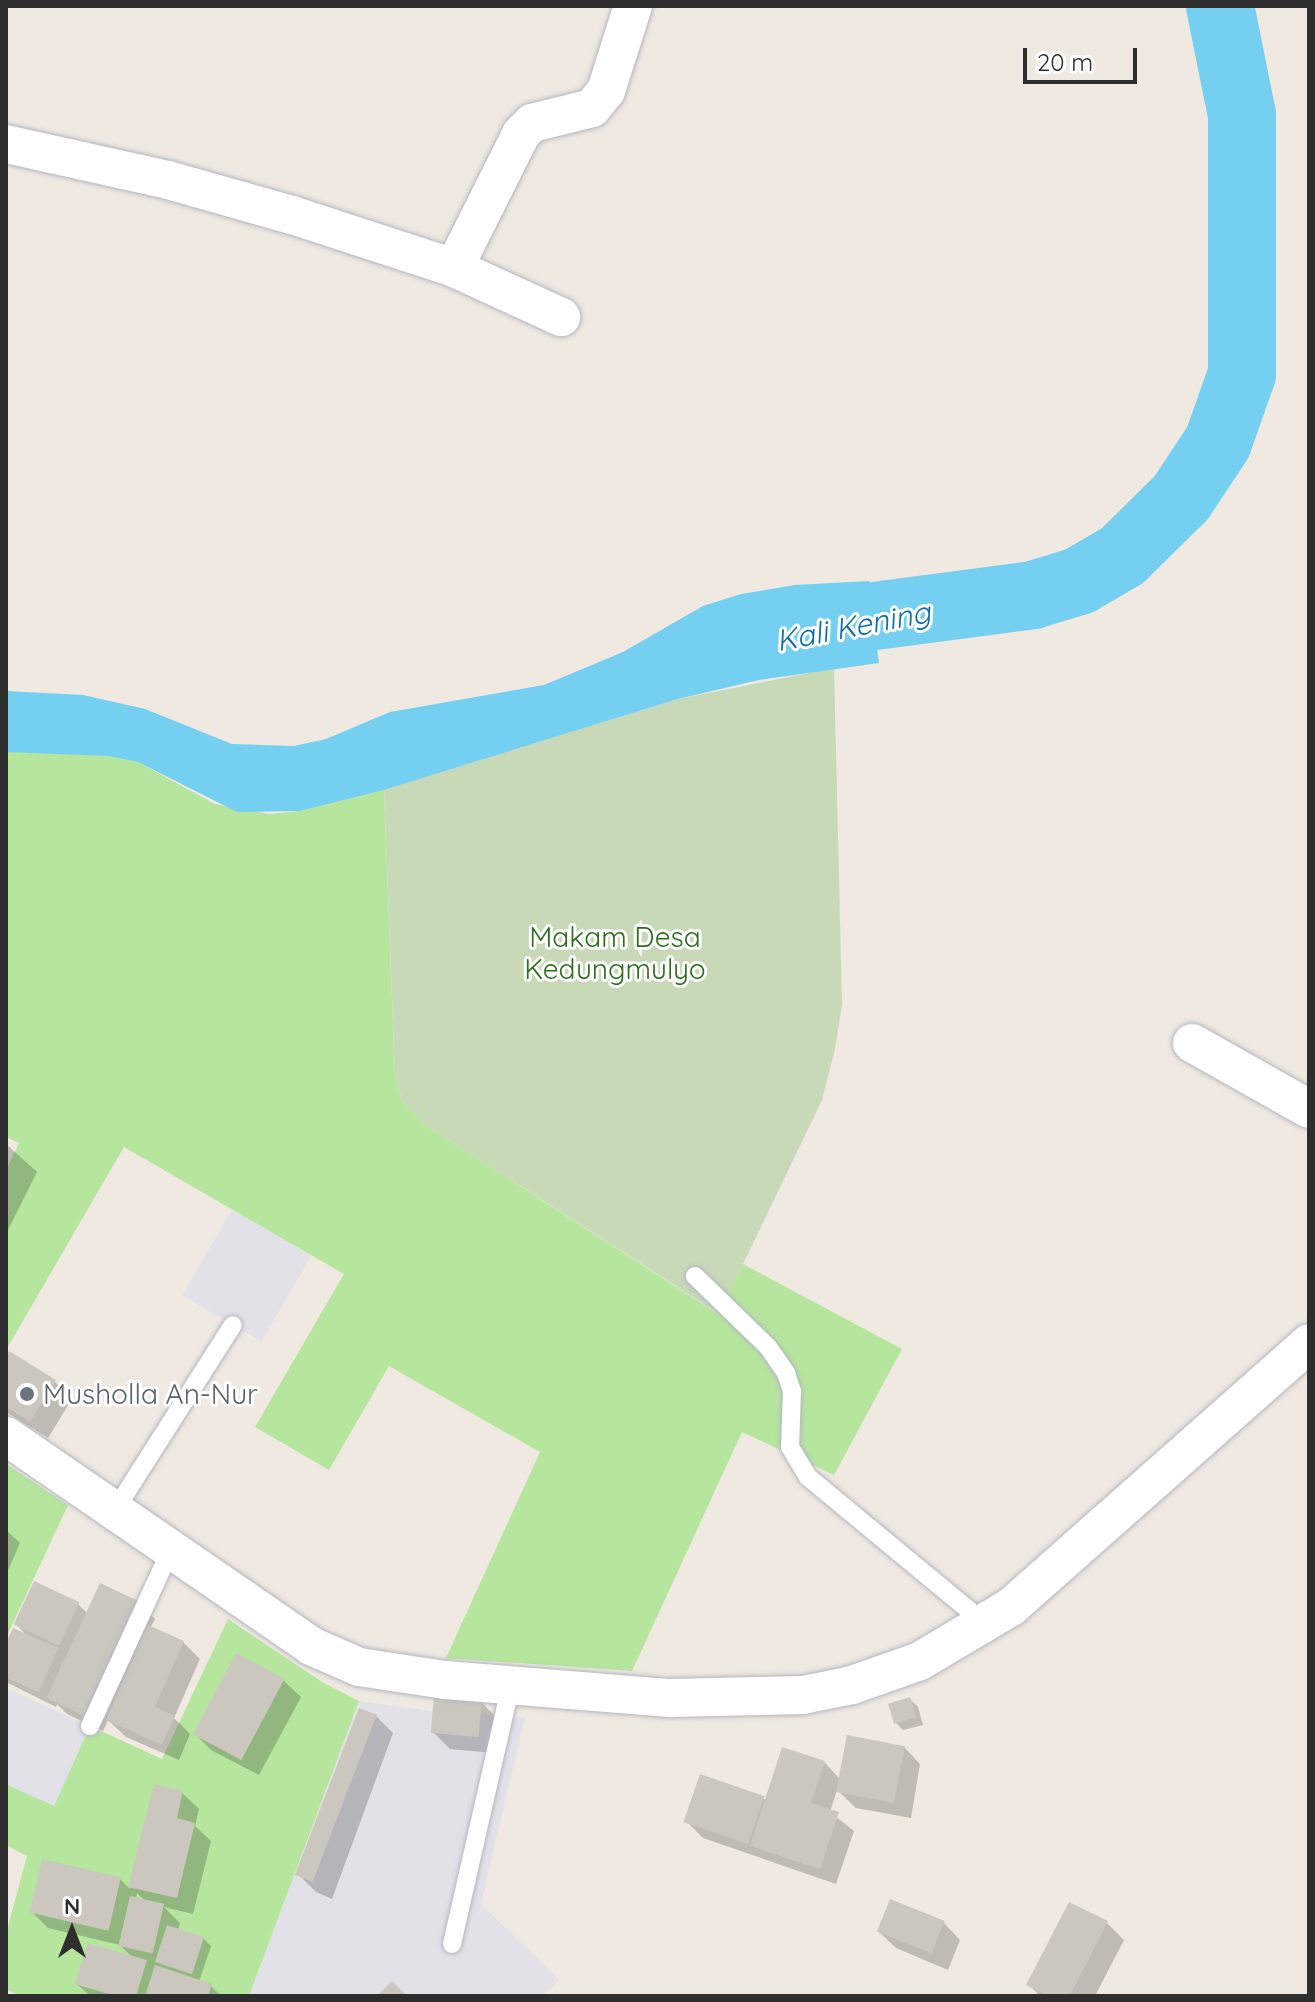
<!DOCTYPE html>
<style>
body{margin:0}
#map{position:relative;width:1315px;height:2002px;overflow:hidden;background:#efe9e1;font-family:Quicksand,sans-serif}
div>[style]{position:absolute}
.industrial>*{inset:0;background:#e3e1e8;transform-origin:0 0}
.green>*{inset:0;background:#b6e59e}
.cemetery>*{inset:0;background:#c8d9b8}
.water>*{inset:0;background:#75cff0}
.shadow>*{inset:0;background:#0003}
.river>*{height:68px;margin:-34px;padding:0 34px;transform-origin:34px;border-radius:34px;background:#75cff0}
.building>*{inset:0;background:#cbc7bf;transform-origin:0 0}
.roads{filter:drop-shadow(0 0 2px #b4b7c1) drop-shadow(0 0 2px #b4b7c1)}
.service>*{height:18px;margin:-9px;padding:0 9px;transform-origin:9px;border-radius:9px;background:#fff}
.minor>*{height:38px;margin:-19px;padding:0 19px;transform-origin:19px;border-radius:19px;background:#fff}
.dots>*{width:22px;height:22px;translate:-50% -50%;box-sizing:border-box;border:4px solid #fff;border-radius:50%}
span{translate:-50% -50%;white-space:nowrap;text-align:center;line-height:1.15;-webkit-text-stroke:6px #fff;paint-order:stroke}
.park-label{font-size:28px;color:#2c6e1b}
.worship-label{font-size:28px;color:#5b616d}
.left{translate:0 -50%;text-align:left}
.water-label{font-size:30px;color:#0d6fa3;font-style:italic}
.frame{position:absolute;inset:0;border:8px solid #2e2e2e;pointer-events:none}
.north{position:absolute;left:32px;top:1890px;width:80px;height:80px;-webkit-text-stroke:6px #fff;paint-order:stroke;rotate:0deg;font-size:22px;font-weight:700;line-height:32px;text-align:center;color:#2e2e2e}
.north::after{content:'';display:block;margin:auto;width:28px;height:36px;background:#2e2e2e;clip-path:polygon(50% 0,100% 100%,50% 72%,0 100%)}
.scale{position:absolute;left:1023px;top:48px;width:114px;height:36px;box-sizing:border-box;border:4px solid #2e2e2e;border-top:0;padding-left:10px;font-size:24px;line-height:28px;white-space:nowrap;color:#2e2e2e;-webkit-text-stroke:6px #fff;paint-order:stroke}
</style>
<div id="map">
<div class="industrial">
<div style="left:232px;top:1209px;width:92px;height:100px;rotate:30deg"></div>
<div style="clip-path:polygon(10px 1690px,90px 1726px,54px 1806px,6px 1784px,6px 1698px)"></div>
<div style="clip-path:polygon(359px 1701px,430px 1711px,525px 1717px,481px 1904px,559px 1980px,542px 1996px,249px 1996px)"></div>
</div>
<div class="green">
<div style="clip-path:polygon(22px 751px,108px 756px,138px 762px,215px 804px,269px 814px,300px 811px,384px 790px,395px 1076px,402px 1100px,424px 1124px,718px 1314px,743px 1264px,902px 1349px,834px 1475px,742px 1432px,632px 1671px,446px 1658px,540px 1452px,389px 1366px,329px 1470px,255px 1427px,344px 1274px,124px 1147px,6px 1350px,6px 1170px,19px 1143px,6px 1137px,6px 752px)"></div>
<div style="clip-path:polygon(6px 1464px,68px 1505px,6px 1638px)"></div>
<div style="clip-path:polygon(228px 1619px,322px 1682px,359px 1701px,249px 1996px,22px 1996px,6px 1990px,6px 1934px,27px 1856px,6px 1845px,6px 1784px,54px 1806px,90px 1726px,162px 1759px)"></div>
</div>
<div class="cemetery">
<div style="clip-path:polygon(834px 668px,842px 1005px,835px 1049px,822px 1100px,719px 1314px,424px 1124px,402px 1100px,395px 1076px,384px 790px,678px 699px)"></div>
</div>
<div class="water">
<div style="clip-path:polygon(869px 581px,879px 663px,759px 680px,678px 699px,384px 790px,300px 811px,237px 812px,138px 762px,108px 756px,6px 752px,6px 691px,83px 695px,145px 709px,232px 744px,294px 746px,326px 739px,390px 712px,544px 685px,623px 652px,703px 606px,741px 594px,795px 585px)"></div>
</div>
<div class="shadow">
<div style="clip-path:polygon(6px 1144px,37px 1172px,6px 1234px)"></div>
<div style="clip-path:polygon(10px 1354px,55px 1382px,72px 1399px,48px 1438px,6px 1412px,6px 1360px)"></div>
<div style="clip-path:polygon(6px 1530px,20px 1543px,6px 1575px)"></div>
<div style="clip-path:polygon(35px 1584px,78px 1604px,88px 1614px,138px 1603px,155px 1619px,150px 1628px,183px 1642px,200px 1659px,174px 1718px,190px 1734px,179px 1760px,126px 1737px,108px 1720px,103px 1731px,67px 1714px,57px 1704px,56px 1707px,6px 1682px,6px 1648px,28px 1637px,17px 1625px)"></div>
<div style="clip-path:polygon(237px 1655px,284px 1681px,301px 1697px,259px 1775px,211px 1750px,194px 1733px)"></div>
<div style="clip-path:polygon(910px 1699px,918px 1707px,923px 1725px,903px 1730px,895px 1722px)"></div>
<div style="clip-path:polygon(481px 1702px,498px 1719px,495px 1753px,450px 1749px,433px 1732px)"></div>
<div style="clip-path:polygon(376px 1716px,393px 1733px,332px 1899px,316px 1892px,300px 1876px)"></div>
<div style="clip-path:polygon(904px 1747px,920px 1764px,911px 1818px,856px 1808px,837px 1790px,830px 1812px,854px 1831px,836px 1884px,703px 1838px,686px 1821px,763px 1798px,767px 1801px,824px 1762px,841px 1780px)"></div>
<div style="clip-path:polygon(evenodd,155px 1786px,182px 1793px,199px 1809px,195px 1826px,211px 1841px,193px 1914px,164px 1907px,180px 1923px,178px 1931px,203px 1938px,211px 1946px,199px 1982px,211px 1986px,221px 1996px,90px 1996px,77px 1984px,133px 1958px,120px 1945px,48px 1928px,31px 1911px,120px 1879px,130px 1889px,155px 1786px,137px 1893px,146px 1902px,136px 1899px,137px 1893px)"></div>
<div style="clip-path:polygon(944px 1923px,960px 1940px,948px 1970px,896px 1948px,879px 1932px)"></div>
<div style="clip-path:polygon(1107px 1923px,1124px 1940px,1095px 1996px,1040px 1996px,1029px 1985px)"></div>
</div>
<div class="river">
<div style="left:784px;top:637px;width:85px;rotate:-13.5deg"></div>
<div style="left:867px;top:617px;width:167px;rotate:-7.5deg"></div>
<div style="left:1033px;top:595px;width:48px;rotate:-16.9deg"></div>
<div style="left:1079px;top:581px;width:50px;rotate:-30.2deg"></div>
<div style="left:1122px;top:556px;width:83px;rotate:-44.5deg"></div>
<div style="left:1181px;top:498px;width:67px;rotate:-56.5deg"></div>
<div style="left:1218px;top:442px;width:72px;rotate:-70.6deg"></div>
<div style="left:1242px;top:374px;width:259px;rotate:-90deg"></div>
<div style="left:1242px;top:115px;width:111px;rotate:-101.4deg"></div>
</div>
<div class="building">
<div style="clip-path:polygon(9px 1351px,56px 1380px,30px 1422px,6px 1407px,6px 1357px)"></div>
<div style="left:34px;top:1581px;width:50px;height:48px;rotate:25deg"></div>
<div style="left:100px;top:1583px;width:43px;height:127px;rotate:25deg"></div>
<div style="clip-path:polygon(148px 1625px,184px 1641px,155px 1707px,175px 1716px,162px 1745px,106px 1720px)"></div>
<div style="clip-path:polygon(13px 1628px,58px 1648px,39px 1692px,6px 1678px,6px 1643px)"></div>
<div style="left:236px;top:1653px;width:55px;height:92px;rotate:28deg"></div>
<div style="left:434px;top:1696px;width:48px;height:37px;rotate:5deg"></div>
<div style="left:910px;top:1697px;width:21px;height:23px;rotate:73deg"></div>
<div style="left:359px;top:1708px;width:19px;height:179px;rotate:21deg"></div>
<div style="left:847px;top:1735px;width:59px;height:58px;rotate:11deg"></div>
<div style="clip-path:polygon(782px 1747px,825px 1761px,811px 1803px,839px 1812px,820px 1869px,750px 1846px)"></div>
<div style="left:700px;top:1774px;width:68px;height:51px;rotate:19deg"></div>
<div style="clip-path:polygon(154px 1784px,183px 1791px,177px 1818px,195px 1823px,177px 1898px,128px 1887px)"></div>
<div style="left:42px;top:1859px;width:81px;height:55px;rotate:13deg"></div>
<div style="left:130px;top:1896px;width:35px;height:51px;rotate:13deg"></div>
<div style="left:890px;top:1899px;width:59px;height:35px;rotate:22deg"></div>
<div style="clip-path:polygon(1069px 1902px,1108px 1921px,1070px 1996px,1048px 1996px,1026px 1985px)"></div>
<div style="left:167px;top:1925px;width:39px;height:39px;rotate:18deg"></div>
<div style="clip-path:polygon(88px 1943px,147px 1960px,136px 1996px,115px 1996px,75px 1984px)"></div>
<div style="clip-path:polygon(155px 1965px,212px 1984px,208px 1996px,145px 1996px)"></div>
<div style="clip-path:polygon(392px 1981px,407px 1996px,377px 1996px)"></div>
</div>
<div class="roads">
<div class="service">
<div style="left:695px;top:1276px;width:102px;rotate:44.2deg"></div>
<div style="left:768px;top:1347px;width:32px;rotate:55deg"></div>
<div style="left:786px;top:1373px;width:19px;rotate:72deg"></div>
<div style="left:792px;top:1391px;width:56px;rotate:92deg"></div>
<div style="left:790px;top:1447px;width:35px;rotate:59deg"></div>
<div style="left:808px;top:1477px;width:231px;rotate:39.6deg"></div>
<div style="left:115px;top:1510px;width:219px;rotate:-57.5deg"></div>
<div style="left:90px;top:1726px;width:195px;rotate:-65.4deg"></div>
<div style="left:452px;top:1944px;width:266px;rotate:-77.2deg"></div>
</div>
<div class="minor">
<div style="left:6px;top:144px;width:166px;rotate:12.5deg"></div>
<div style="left:168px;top:180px;width:129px;rotate:15.8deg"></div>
<div style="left:292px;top:215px;width:170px;rotate:18.1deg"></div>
<div style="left:454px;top:268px;width:150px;rotate:-63.4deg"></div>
<div style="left:521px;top:134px;width:16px;rotate:-45deg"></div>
<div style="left:532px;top:123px;width:62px;rotate:-14deg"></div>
<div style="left:592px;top:108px;width:22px;rotate:-51deg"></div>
<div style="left:606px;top:91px;width:89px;rotate:-72.4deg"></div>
<div style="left:454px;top:268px;width:118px;rotate:24.6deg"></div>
<div style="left:1192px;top:1043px;width:134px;rotate:29.4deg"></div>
<div style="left:6px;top:1436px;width:370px;rotate:34.5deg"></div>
<div style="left:311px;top:1646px;width:52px;rotate:23.6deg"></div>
<div style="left:359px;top:1667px;width:87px;rotate:8.6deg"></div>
<div style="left:445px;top:1680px;width:226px;rotate:4.6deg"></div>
<div style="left:670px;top:1698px;width:133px;rotate:-1.3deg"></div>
<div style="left:803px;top:1695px;width:50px;rotate:-11.5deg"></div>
<div style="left:852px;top:1685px;width:72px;rotate:-19.4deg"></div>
<div style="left:920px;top:1661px;width:106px;rotate:-30.7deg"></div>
<div style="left:1011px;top:1607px;width:398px;rotate:-41.5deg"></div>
</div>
</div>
<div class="dots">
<div style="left:27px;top:1394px;background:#6b7280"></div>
</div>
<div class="park-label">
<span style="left:615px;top:953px">Makam Desa<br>Kedungmulyo</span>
</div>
<div class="worship-label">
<span class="left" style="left:43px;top:1394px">Musholla An-Nur</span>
</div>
<div class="water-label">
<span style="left:853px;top:626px;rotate:-11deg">Kali Kening</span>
</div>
<div class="frame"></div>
<div class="north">N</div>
<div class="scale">20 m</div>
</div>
